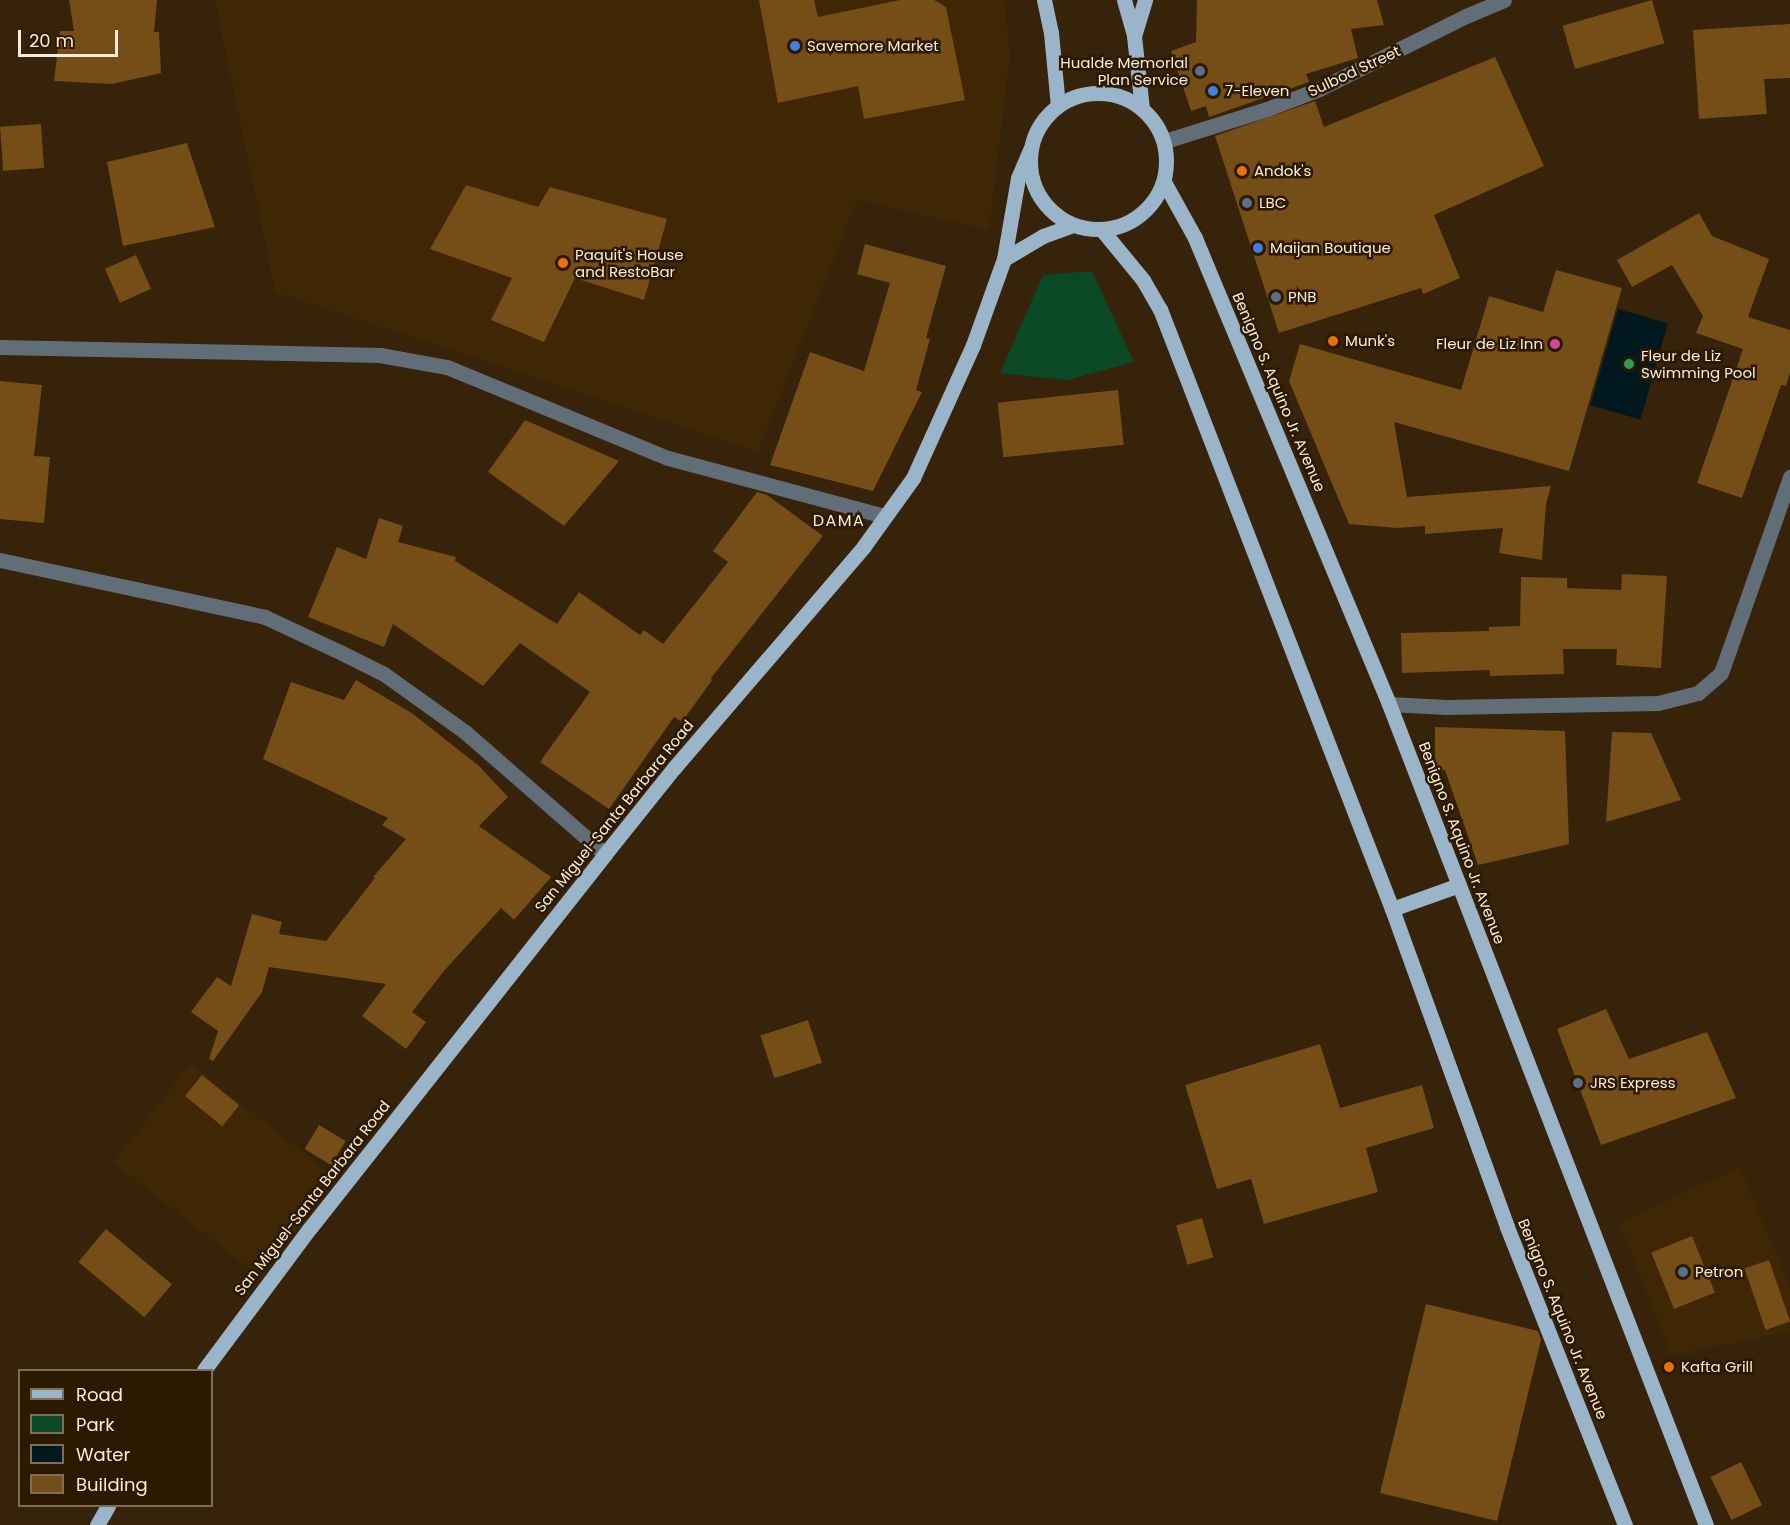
<!DOCTYPE html>
<style>
body{margin:0}
#map{position:relative;width:1790px;height:1525px;overflow:hidden;background:#362309;font-family:Poppins,sans-serif}
div>[style]{position:absolute}
.built>*{inset:0;background:#3f2706;transform-origin:0 0}
.green>*{inset:0;background:#0b4825}
.water>*{inset:0;background:#01181f;transform-origin:0 0}
.building>*{inset:0;background:#744d17;transform-origin:0 0}
.minor>*{height:15px;margin:-7.5px;padding:0 7.5px;transform-origin:7.5px;border-radius:7.5px;background:#616e77}
.major>*{height:15px;margin:-7.5px;padding:0 7.5px;transform-origin:7.5px;border-radius:7.5px;background:#9ab5c9}
.major>.ring{margin:-7.5px;padding:0;box-sizing:content-box;background:none;border:15px solid #9ab5c9;border-radius:50%}
.dots>*{width:16px;height:16px;translate:-50% -50%;box-sizing:border-box;border:3px solid #2c1901;border-radius:50%}
span{translate:-50% -50%;white-space:nowrap;text-align:center;line-height:1.15;-webkit-text-stroke:5px #2c1901;paint-order:stroke}
.poi-label{font-size:15px;color:#f8ebdc}
.left{translate:0 -50%;text-align:left}
.right{translate:-100% -50%;text-align:right}
.street-label{font-size:15px;color:#f8ebdc}
.neighbourhood-label{font-size:16px;color:#f8ebdc;letter-spacing:1.5px}
.legend{position:absolute;left:18px;top:1369px;width:195px;height:138px;box-sizing:border-box;background:#2c1901;border:2px solid #7e6d59;margin:0;padding:8px 10px;list-style:none;font-size:18px;color:#f8ebdc}
.legend li{display:flex;align-items:center;gap:12px;height:30px}
.legend b{width:30px;border:2px solid #7e6d59}
.scale{position:absolute;left:18px;top:30px;width:100px;height:27px;box-sizing:border-box;border:3px solid #f8ebdc;border-top:0;padding-left:8px;font-size:18px;line-height:21px;white-space:nowrap;color:#f8ebdc;-webkit-text-stroke:4px #2c1901;paint-order:stroke}
</style>
<div id="map">
<div class="built">
<div style="clip-path:polygon(215px 0,1005px 0,1010px 57px,989px 230px,857px 200px,758px 452px,275px 292px)"></div>
<div style="left:190px;top:1064px;width:186px;height:125px;rotate:38deg"></div>
<div style="clip-path:polygon(1740px 1167px,1790px 1286px,1790px 1332px,1671px 1355px,1619px 1222px)"></div>
</div>
<div class="green">
<div style="clip-path:polygon(1092px 271px,1134px 362px,1067px 380px,1000px 373px,1043px 275px)"></div>
</div>
<div class="water">
<div style="left:1618px;top:309px;width:52px;height:100px;rotate:16deg"></div>
</div>
<div class="building">
<div style="clip-path:polygon(69px 0,157px 0,154px 32px,159px 32px,161px 73px,112px 84px,54px 81px,60px 31px,74px 31px)"></div>
<div style="clip-path:polygon(759px 0,814px 0,818px 17px,900px 0,934px 0,946px 7px,965px 100px,864px 119px,858px 86px,778px 103px)"></div>
<div style="clip-path:polygon(1197px 0,1377px 0,1384px 25px,1351px 29px,1358px 58px,1306px 74px,1309px 82px,1209px 117px,1206px 106px,1191px 111px,1171px 51px,1196px 42px)"></div>
<div style="left:1652px;top:0;width:45px;height:93px;rotate:74deg"></div>
<div style="clip-path:polygon(1790px 24px,1790px 78px,1764px 79px,1767px 114px,1699px 119px,1693px 30px)"></div>
<div style="clip-path:polygon(1495px 57px,1544px 166px,1434px 215px,1460px 278px,1423px 294px,1421px 288px,1279px 333px,1215px 136px,1315px 101px,1324px 127px)"></div>
<div style="left:41px;top:124px;width:44px;height:41px;rotate:86deg"></div>
<div style="clip-path:polygon(187px 143px,215px 227px,123px 246px,107px 162px)"></div>
<div style="clip-path:polygon(466px 185px,538px 207px,550px 187px,667px 219px,644px 300px,575px 278px,544px 342px,491px 320px,512px 278px,430px 249px)"></div>
<div style="clip-path:polygon(1699px 213px,1712px 236px,1769px 259px,1748px 317px,1790px 330px,1790px 372px,1786px 386px,1781px 385px,1742px 498px,1697px 483px,1743px 349px,1696px 333px,1703px 316px,1672px 265px,1632px 287px,1617px 260px)"></div>
<div style="clip-path:polygon(865px 244px,946px 266px,926px 338px,930px 339px,916px 390px,922px 392px,873px 491px,770px 465px,810px 352px,864px 371px,890px 283px,857px 274px)"></div>
<div style="left:136px;top:255px;width:37px;height:34px;rotate:66deg"></div>
<div style="clip-path:polygon(1556px 270px,1622px 288px,1569px 471px,1394px 422px,1407px 497px,1551px 486px,1546px 504px,1542px 560px,1499px 553px,1503px 528px,1425px 534px,1425px 526px,1397px 528px,1349px 524px,1289px 381px,1300px 344px,1461px 390px,1489px 296px,1543px 312px)"></div>
<div style="clip-path:polygon(0 381px,42px 385px,34px 456px,50px 457px,44px 523px,0 519px)"></div>
<div style="left:1118px;top:390px;width:55px;height:121px;rotate:84deg"></div>
<div style="clip-path:polygon(525px 420px,619px 461px,564px 526px,488px 472px)"></div>
<div style="clip-path:polygon(757px 492px,767px 495px,823px 536px,711px 678px,712px 680px,682px 722px,674px 717px,609px 809px,540px 762px,590px 692px,520px 643px,483px 686px,393px 624px,384px 647px,308px 617px,337px 547px,366px 559px,379px 518px,403px 526px,398px 542px,456px 557px,455px 561px,557px 624px,579px 592px,640px 635px,644px 630px,663px 644px,728px 562px,713px 551px)"></div>
<div style="clip-path:polygon(1622px 574px,1667px 576px,1661px 668px,1616px 665px,1617px 649px,1563px 649px,1564px 674px,1490px 676px,1490px 670px,1402px 673px,1401px 633px,1489px 631px,1489px 627px,1520px 626px,1521px 577px,1567px 578px,1567px 588px,1621px 590px)"></div>
<div style="clip-path:polygon(356px 680px,413px 714px,479px 766px,508px 797px,479px 826px,551px 877px,514px 920px,501px 908px,444px 971px,412px 1012px,426px 1022px,406px 1049px,362px 1016px,386px 984px,269px 967px,262px 992px,213px 1061px,209px 1059px,218px 1031px,191px 1012px,217px 977px,231px 986px,252px 914px,282px 922px,279px 934px,326px 941px,375px 878px,373px 877px,406px 839px,382px 825px,388px 818px,263px 759px,291px 682px,344px 700px)"></div>
<div style="clip-path:polygon(1435px 727px,1565px 731px,1569px 844px,1478px 865px,1445px 770px,1435px 771px)"></div>
<div style="clip-path:polygon(1612px 732px,1651px 733px,1681px 800px,1606px 822px)"></div>
<div style="clip-path:polygon(1606px 1009px,1629px 1059px,1707px 1032px,1736px 1098px,1601px 1145px,1557px 1029px)"></div>
<div style="left:808px;top:1020px;width:45px;height:50px;rotate:72deg"></div>
<div style="clip-path:polygon(1320px 1044px,1340px 1108px,1422px 1085px,1434px 1128px,1366px 1148px,1378px 1192px,1264px 1224px,1251px 1179px,1217px 1189px,1185px 1085px)"></div>
<div style="left:202px;top:1075px;width:48px;height:27px;rotate:39deg"></div>
<div style="left:319px;top:1125px;width:31px;height:28px;rotate:31deg"></div>
<div style="left:1202px;top:1218px;width:41px;height:27px;rotate:74deg"></div>
<div style="left:106px;top:1229px;width:86px;height:43px;rotate:40deg"></div>
<div style="left:1692px;top:1236px;width:61px;height:44px;rotate:68deg"></div>
<div style="left:1769px;top:1260px;width:65px;height:26px;rotate:71deg"></div>
<div style="clip-path:polygon(1426px 1304px,1538px 1331px,1541px 1340px,1497px 1521px,1380px 1493px)"></div>
<div style="left:1741px;top:1462px;width:48px;height:34px;rotate:64deg"></div>
</div>
<div class="minor">
<div style="left:1165px;top:141px;width:107px;rotate:-17.4deg"></div>
<div style="left:1267px;top:109px;width:56px;rotate:-21deg"></div>
<div style="left:1319px;top:89px;width:164px;rotate:-26.4deg"></div>
<div style="left:1466px;top:16px;width:41px;rotate:-22.8deg"></div>
<div style="left:0;top:347px;width:380px;rotate:1.2deg"></div>
<div style="left:380px;top:355px;width:68px;rotate:10.2deg"></div>
<div style="left:447px;top:367px;width:239px;rotate:22.4deg"></div>
<div style="left:668px;top:458px;width:225px;rotate:15deg"></div>
<div style="left:0;top:560px;width:271px;rotate:12.1deg"></div>
<div style="left:265px;top:617px;width:85px;rotate:25.1deg"></div>
<div style="left:342px;top:653px;width:47px;rotate:26.6deg"></div>
<div style="left:384px;top:674px;width:100px;rotate:35.6deg"></div>
<div style="left:465px;top:732px;width:186px;rotate:41.1deg"></div>
<div style="left:1389px;top:704px;width:57px;rotate:3deg"></div>
<div style="left:1446px;top:707px;width:212px;rotate:-1.1deg"></div>
<div style="left:1658px;top:703px;width:41px;rotate:-14deg"></div>
<div style="left:1698px;top:693px;width:30px;rotate:-41deg"></div>
<div style="left:1721px;top:673px;width:208px;rotate:-70.6deg"></div>
</div>
<div class="major">
<div style="left:1044px;top:0;width:34px;rotate:78deg"></div>
<div style="left:1051px;top:33px;width:73px;rotate:84.5deg"></div>
<div style="left:1124px;top:0;width:37px;rotate:74deg"></div>
<div style="left:1134px;top:36px;width:72px;rotate:83.7deg"></div>
<div style="left:1134px;top:36px;width:38px;rotate:-73deg"></div>
<div class="ring" style="left:1030px;top:93px;width:121px;height:121px"></div>
<div style="left:1164px;top:182px;width:64px;rotate:61deg"></div>
<div style="left:1195px;top:238px;width:505px;rotate:67.4deg"></div>
<div style="left:1389px;top:704px;width:880px;rotate:68.89deg"></div>
<div style="left:1102px;top:230px;width:65px;rotate:50.6deg"></div>
<div style="left:1143px;top:280px;width:34px;rotate:60deg"></div>
<div style="left:1160px;top:309px;width:643px;rotate:68.86deg"></div>
<div style="left:1392px;top:909px;width:338px;rotate:70.1deg"></div>
<div style="left:1507px;top:1227px;width:321px;rotate:68.4deg"></div>
<div style="left:1004px;top:259px;width:45px;rotate:-30.5deg"></div>
<div style="left:1043px;top:236px;width:32px;rotate:-20deg"></div>
<div style="left:1392px;top:909px;width:71px;rotate:-19.7deg"></div>
<div style="left:204px;top:1370px;width:177px;rotate:-53.3deg"></div>
<div style="left:310px;top:1228px;width:476px;rotate:-51.7deg"></div>
<div style="left:605px;top:854px;width:110px;rotate:-51.3deg"></div>
<div style="left:674px;top:768px;width:292px;rotate:-49.4deg"></div>
<div style="left:864px;top:546px;width:84px;rotate:-54.2deg"></div>
<div style="left:913px;top:478px;width:146px;rotate:-65.7deg"></div>
<div style="left:973px;top:345px;width:91px;rotate:-70.2deg"></div>
<div style="left:1004px;top:259px;width:82px;rotate:-80.2deg"></div>
<div style="left:1018px;top:178px;width:30px;rotate:-67deg"></div>
<div style="left:97px;top:1525px;width:22px;rotate:-60deg"></div>
</div>
<div class="dots">
<div style="left:795px;top:46px;background:#3f7fe0"></div>
<div style="left:1200px;top:71px;background:#5c6f8a"></div>
<div style="left:1213px;top:91px;background:#3f7fe0"></div>
<div style="left:1242px;top:171px;background:#e8710a"></div>
<div style="left:1247px;top:203px;background:#5c6f8a"></div>
<div style="left:1258px;top:248px;background:#3f7fe0"></div>
<div style="left:563px;top:263px;background:#e8710a"></div>
<div style="left:1276px;top:297px;background:#5c6f8a"></div>
<div style="left:1333px;top:341px;background:#e8710a"></div>
<div style="left:1555px;top:344px;background:#d1479c"></div>
<div style="left:1629px;top:364px;background:#2e9e5b"></div>
<div style="left:1578px;top:1083px;background:#5c6f8a"></div>
<div style="left:1683px;top:1272px;background:#5c6f8a"></div>
<div style="left:1669px;top:1367px;background:#e8710a"></div>
</div>
<div class="poi-label">
<span class="left" style="left:807px;top:46px">Savemore Market</span>
<span class="right" style="left:1188px;top:71px">Hualde Memorlal<br>Plan Service</span>
<span class="left" style="left:1225px;top:91px">7-Eleven</span>
<span class="left" style="left:1254px;top:171px">Andok's</span>
<span class="left" style="left:1259px;top:203px">LBC</span>
<span class="left" style="left:1270px;top:248px">Maijan Boutique</span>
<span class="left" style="left:575px;top:263px">Paquit's House<br>and RestoBar</span>
<span class="left" style="left:1288px;top:297px">PNB</span>
<span class="left" style="left:1345px;top:341px">Munk's</span>
<span class="right" style="left:1543px;top:344px">Fleur de Liz Inn</span>
<span class="left" style="left:1641px;top:364px">Fleur de Liz<br>Swimming Pool</span>
<span class="left" style="left:1590px;top:1083px">JRS Express</span>
<span class="left" style="left:1695px;top:1272px">Petron</span>
<span class="left" style="left:1681px;top:1367px">Kafta Grill</span>
</div>
<div class="street-label">
<span style="left:1354px;top:71px;rotate:-25deg">Sulbod Street</span>
<span style="left:1279px;top:392px;rotate:67deg">Benigno S. Aquino Jr. Avenue</span>
<span style="left:614px;top:816px;rotate:-51deg">San Miguel-Santa Barbara Road</span>
<span style="left:1462px;top:843px;rotate:69deg">Benigno S. Aquino Jr. Avenue</span>
<span style="left:312px;top:1198px;rotate:-52deg">San Miguel-Santa Barbara Road</span>
<span style="left:1563px;top:1319px;rotate:68deg">Benigno S. Aquino Jr. Avenue</span>
</div>
<div class="neighbourhood-label">
<span style="left:839px;top:521px">DAMA</span>
</div>
<ul class="legend">
<li><b style="height:8px;background:#9ab5c9"></b>Road</li>
<li><b style="height:16px;background:#0b4825"></b>Park</li>
<li><b style="height:16px;background:#01181f"></b>Water</li>
<li><b style="height:16px;background:#744d17"></b>Building</li>
</ul>
<div class="scale">20 m</div>
</div>
